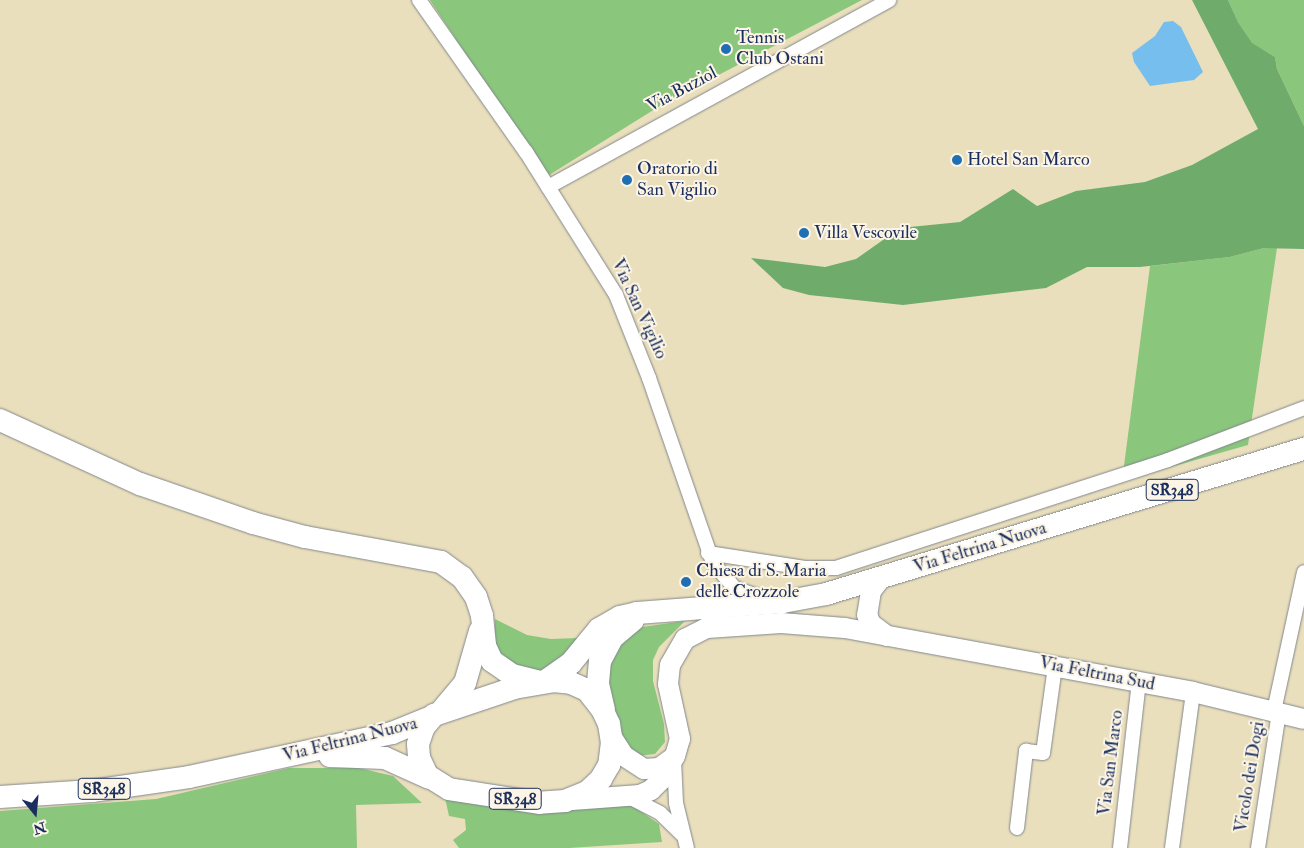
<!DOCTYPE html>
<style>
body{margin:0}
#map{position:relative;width:1304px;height:848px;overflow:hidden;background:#eadfbc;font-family:"IM FELL Double Pica",serif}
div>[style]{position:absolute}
.green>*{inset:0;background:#8ac77d}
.forest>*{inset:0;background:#6fac6c}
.water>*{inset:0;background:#75beee}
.roads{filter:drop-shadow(0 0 1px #82878d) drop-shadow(0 0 1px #82878d)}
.minor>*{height:14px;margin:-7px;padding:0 7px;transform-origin:7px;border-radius:7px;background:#fff}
.secondary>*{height:20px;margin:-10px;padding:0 10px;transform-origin:10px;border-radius:10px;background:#fff}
.primary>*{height:22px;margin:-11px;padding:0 11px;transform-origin:11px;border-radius:11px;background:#fff}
.dots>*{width:14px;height:14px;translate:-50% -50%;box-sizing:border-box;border:2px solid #fcf5e5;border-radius:50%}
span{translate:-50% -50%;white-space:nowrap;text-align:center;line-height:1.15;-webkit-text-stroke:4px #fcf5e5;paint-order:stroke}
.shield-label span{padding:1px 4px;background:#fcf5e5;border:1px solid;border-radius:4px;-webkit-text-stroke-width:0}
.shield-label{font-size:16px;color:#1b2f5e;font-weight:700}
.poi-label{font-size:18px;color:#1b2f5e}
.left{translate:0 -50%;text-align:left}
.street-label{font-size:18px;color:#1b2f5e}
.north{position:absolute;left:10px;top:788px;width:50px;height:50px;-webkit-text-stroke:4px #fcf5e5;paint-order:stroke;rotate:163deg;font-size:14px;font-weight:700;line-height:20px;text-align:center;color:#1b2f5e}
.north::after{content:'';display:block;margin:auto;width:18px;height:22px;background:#1b2f5e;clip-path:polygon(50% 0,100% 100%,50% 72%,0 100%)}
</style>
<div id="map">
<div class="green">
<div style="clip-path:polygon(430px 0,862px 0,663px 104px,546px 177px)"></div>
<div style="clip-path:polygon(1228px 0,1304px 0,1304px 126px,1277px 69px,1275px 57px,1252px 44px,1238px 22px)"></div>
<div style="clip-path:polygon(1264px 248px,1277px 248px,1248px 445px,1122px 481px,1150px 266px,1230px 257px)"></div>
<div style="clip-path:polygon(495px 619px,527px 635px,551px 639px,577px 638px,579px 644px,543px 670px,528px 672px,500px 658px,494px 637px)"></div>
<div style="clip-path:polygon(685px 621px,659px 647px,653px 660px,653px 681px,664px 724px,665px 742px,655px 754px,638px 756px,623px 743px,607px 685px,612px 653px,634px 631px,642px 627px)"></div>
<div style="clip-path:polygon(289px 768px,359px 768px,393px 776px,422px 803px,356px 805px,357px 848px,0 848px,0 811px,156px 799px)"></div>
<div style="clip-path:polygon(445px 798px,633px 806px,659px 824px,662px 842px,569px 848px,459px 848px,453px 840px,466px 830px,465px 819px,449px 816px)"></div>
</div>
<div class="forest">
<div style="clip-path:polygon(1192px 0,1228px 0,1238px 22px,1252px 43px,1275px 57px,1277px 69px,1304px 126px,1304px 249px,1264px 248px,1230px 257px,1140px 267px,1087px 267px,1046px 288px,903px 305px,809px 295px,783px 288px,751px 258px,825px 267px,856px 259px,900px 228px,960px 222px,1013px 189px,1037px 206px,1076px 191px,1145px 182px,1192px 165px,1258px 129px)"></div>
</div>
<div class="water">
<div style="clip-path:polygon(1173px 21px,1181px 27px,1203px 72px,1194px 80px,1150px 86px,1134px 62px,1132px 53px,1155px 36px,1164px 22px)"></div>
</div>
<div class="roads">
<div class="minor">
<div style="left:419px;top:0;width:186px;rotate:54.9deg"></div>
<div style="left:526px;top:152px;width:169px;rotate:57.8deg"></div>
<div style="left:616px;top:295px;width:89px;rotate:68.3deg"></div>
<div style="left:649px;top:378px;width:196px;rotate:70.9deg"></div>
<div style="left:713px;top:563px;width:33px;rotate:49deg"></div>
<div style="left:735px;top:588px;width:32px;rotate:20deg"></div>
<div style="left:548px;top:187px;width:389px;rotate:-28.7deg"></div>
<div style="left:708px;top:553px;width:98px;rotate:8.8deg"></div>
<div style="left:805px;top:568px;width:31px"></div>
<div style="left:836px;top:568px;width:349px;rotate:-18deg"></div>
<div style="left:1168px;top:460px;width:146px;rotate:-20.9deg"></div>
<div style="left:1274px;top:711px;width:142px;rotate:-77.8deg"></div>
<div style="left:674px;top:760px;width:43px;rotate:87.3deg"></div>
<div style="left:676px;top:803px;width:46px;rotate:76.3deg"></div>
<div style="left:629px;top:797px;width:35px;rotate:27deg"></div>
<div style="left:660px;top:813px;width:30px;rotate:44deg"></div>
<div style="left:1017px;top:828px;width:78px;rotate:-83.3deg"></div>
<div style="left:1026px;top:751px;width:17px;rotate:7deg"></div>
<div style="left:1043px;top:753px;width:88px;rotate:-82.1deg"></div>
<div style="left:1120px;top:848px;width:167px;rotate:-83.5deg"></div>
<div style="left:1172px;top:848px;width:157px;rotate:-82.3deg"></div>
<div style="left:1258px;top:848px;width:138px;rotate:-81.2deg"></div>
</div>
<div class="secondary">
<div style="left:881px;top:578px;width:16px;rotate:128deg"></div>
<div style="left:871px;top:591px;width:24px;rotate:99deg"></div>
<div style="left:867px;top:615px;width:10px;rotate:66deg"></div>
<div style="left:871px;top:624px;width:20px;rotate:37deg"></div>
<div style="left:611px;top:736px;width:24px;rotate:57deg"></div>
<div style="left:624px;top:756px;width:24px;rotate:33deg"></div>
<div style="left:644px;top:769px;width:15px;rotate:-4deg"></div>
<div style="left:659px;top:768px;width:19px;rotate:-36deg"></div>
<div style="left:572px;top:800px;width:68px;rotate:-4.2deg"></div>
<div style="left:640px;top:795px;width:12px;rotate:-24deg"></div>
<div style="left:651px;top:790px;width:14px;rotate:-45deg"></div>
<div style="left:661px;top:780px;width:28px;rotate:-60deg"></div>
<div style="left:675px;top:756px;width:18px;rotate:-74deg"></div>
<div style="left:680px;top:739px;width:56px;rotate:-102.3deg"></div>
<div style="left:668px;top:684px;width:19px;rotate:-84deg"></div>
<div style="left:670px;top:665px;width:30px;rotate:-60deg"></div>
<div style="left:685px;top:639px;width:25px;rotate:-27deg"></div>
<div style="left:707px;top:628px;width:74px;rotate:-3.9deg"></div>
<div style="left:781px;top:623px;width:64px;rotate:4.5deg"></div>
<div style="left:845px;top:628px;width:354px;rotate:10.4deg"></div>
<div style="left:1193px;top:692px;width:114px;rotate:13.7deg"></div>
</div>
<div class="primary">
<div style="left:0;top:420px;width:154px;rotate:24.6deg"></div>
<div style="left:140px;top:484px;width:120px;rotate:19deg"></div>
<div style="left:253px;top:523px;width:54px;rotate:15.1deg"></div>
<div style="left:305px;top:537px;width:138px;rotate:10.4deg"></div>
<div style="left:441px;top:562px;width:26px;rotate:36deg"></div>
<div style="left:462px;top:577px;width:24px;rotate:55deg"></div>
<div style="left:476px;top:597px;width:20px;rotate:72deg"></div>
<div style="left:482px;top:616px;width:30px;rotate:84deg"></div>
<div style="left:485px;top:646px;width:17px;rotate:65deg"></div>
<div style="left:492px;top:661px;width:24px;rotate:35deg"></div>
<div style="left:512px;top:675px;width:30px;rotate:14deg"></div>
<div style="left:553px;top:681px;width:18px;rotate:6deg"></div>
<div style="left:571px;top:683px;width:17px;rotate:24deg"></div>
<div style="left:587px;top:690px;width:24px;rotate:52deg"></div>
<div style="left:602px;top:709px;width:17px;rotate:65deg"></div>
<div style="left:609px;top:724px;width:18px;rotate:81deg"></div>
<div style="left:612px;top:742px;width:23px;rotate:97deg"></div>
<div style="left:609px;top:765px;width:16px;rotate:120deg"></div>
<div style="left:601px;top:779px;width:19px;rotate:137deg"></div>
<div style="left:587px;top:792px;width:24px;rotate:158deg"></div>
<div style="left:565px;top:801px;width:26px;rotate:176deg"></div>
<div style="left:539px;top:803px;width:91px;rotate:-171.2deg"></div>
<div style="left:449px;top:789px;width:26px;rotate:-148deg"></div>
<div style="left:427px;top:775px;width:19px;rotate:-115deg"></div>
<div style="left:419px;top:758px;width:14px;rotate:-94deg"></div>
<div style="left:418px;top:744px;width:18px;rotate:-71deg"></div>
<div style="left:424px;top:727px;width:16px;rotate:-50deg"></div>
<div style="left:434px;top:715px;width:84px;rotate:-18.6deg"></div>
<div style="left:514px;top:688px;width:40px;rotate:-10deg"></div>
<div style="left:544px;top:682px;width:33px;rotate:-35deg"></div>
<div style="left:571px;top:663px;width:44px;rotate:-50.5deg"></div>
<div style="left:599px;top:629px;width:24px;rotate:-30deg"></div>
<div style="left:620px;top:617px;width:17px;rotate:-13deg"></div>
<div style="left:637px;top:613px;width:146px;rotate:-4.3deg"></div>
<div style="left:783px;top:602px;width:44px;rotate:-10.5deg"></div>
<div style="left:826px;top:594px;width:500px;rotate:-16.9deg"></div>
<div style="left:443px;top:709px;width:34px;rotate:-50deg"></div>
<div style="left:465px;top:683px;width:54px;rotate:-73.9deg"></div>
<div style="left:604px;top:710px;width:28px;rotate:-103deg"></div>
<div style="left:598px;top:683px;width:22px;rotate:-85deg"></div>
<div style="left:600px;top:661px;width:27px;rotate:-62deg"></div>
<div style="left:613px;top:637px;width:26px;rotate:-40deg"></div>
<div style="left:330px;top:756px;width:55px;rotate:2.1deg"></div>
<div style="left:385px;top:758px;width:48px;rotate:24.4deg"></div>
<div style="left:0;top:797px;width:92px;rotate:-3.7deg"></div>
<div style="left:92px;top:791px;width:98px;rotate:-8.2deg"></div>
<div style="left:189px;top:777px;width:208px;rotate:-12.2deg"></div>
<div style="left:392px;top:733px;width:42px;rotate:-22.3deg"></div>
</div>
</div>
<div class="dots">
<div style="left:726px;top:49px;background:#1f6fb2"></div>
<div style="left:957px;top:160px;background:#1f6fb2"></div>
<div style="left:627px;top:180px;background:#1f6fb2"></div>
<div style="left:804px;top:233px;background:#1f6fb2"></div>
<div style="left:686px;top:582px;background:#1f6fb2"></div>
</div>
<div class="shield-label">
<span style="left:1172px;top:490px">SR348</span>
<span style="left:104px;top:789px">SR348</span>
<span style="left:515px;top:799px">SR348</span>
</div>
<div class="poi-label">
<span class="left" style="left:736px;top:49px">Tennis<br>Club Ostani</span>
<span class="left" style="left:967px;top:160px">Hotel San Marco</span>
<span class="left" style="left:637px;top:180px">Oratorio di<br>San Vigilio</span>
<span class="left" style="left:814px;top:233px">Villa Vescovile</span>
<span class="left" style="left:696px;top:582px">Chiesa di S. Maria<br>delle Crozzole</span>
</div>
<div class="street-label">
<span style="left:682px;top:90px;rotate:-28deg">Via Buziol</span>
<span style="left:639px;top:309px;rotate:65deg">Via San Vigilio</span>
<span style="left:980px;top:548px;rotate:-17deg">Via Feltrina Nuova</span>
<span style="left:1097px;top:674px;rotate:11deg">Via Feltrina Sud</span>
<span style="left:350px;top:740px;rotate:-14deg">Via Feltrina Nuova</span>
<span style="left:1111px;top:763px;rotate:-83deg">Via San Marco</span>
<span style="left:1250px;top:777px;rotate:-81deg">Vicolo dei Dogi</span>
</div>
<div class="north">N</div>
</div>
